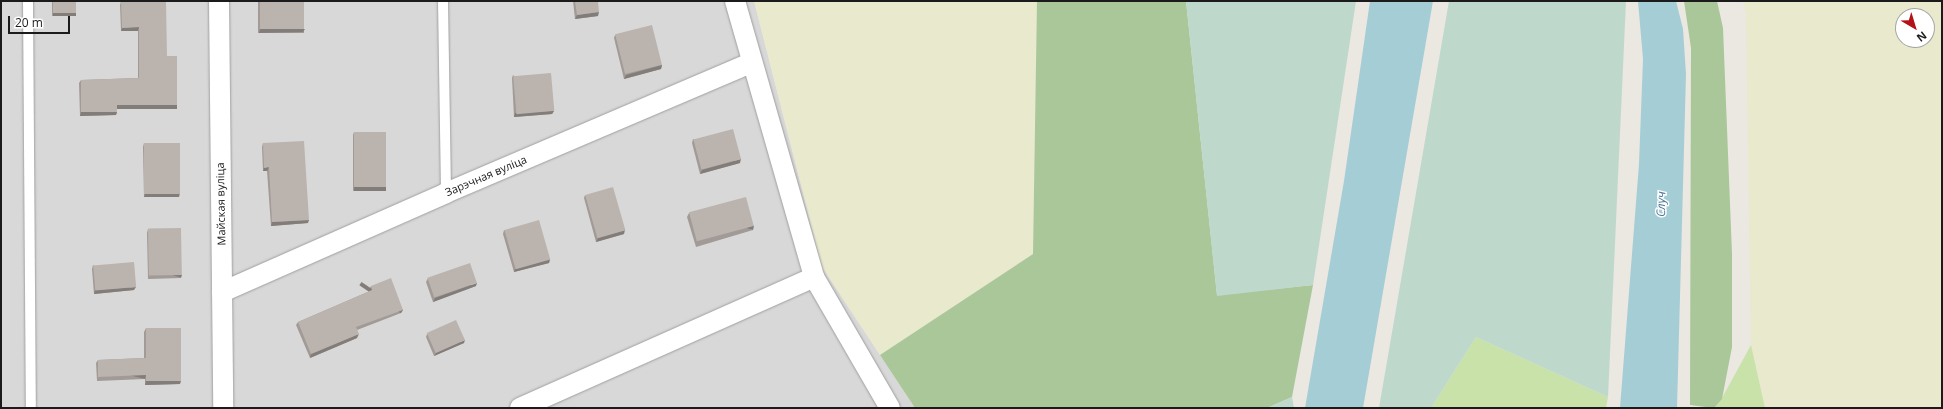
<!DOCTYPE html>
<meta charset="utf-8">
<style>
body{margin:0}
#map{position:relative;width:1943px;height:409px;overflow:hidden;background:#ebe7e1;font-family:"Open Sans",sans-serif}
div>[style]{position:absolute}
.residential>*{inset:0;background:#d9d8d8}
.farmland>*{inset:0;background:#e8e9cd}
.grass>*{inset:0;background:#c8e2aa}
.forest>*{inset:0;background:#a9c799}
.wetland>*{inset:0;background:#bfd8cc}
.water>*{inset:0;background:#a5cdd6}
.roads{filter:drop-shadow(0 0 1px #9f9f9f) drop-shadow(0 0 1px #9f9f9f)}
.service>*{height:10px;margin:-5px;padding:0 5px;transform-origin:5px;border-radius:5px;background:#fff}
.minor>*{height:20px;margin:-10px;padding:0 10px;transform-origin:10px;border-radius:10px;background:#fff}
.wall>*{inset:0;background:#a19a96;transform-origin:0 0}
.shaded-wall>*{inset:0;background:#837d7a;transform-origin:0 0}
.building>*{inset:0;background:#bbb3ae;transform-origin:0 0}
span{translate:-50% -50%;white-space:nowrap;text-align:center;line-height:1.15;-webkit-text-stroke:3px #fff;paint-order:stroke}
.street-label{font-size:11px;color:#1b1b1b}
.water-label{font-size:12px;color:#4e7799;font-style:italic}
.frame{position:absolute;inset:0;border:2px solid #1b1b1b;pointer-events:none}
.north{position:absolute;left:1895px;top:8px;width:40px;height:40px;box-sizing:border-box;background:#fff;border:1px solid #a4a4a4;border-radius:50%;rotate:142deg;font-size:11px;font-weight:700;line-height:16px;text-align:center;color:#1b1b1b}
.north::after{content:'';display:block;margin:auto;width:14px;height:18px;background:#b41219;clip-path:polygon(50% 0,100% 100%,50% 72%,0 100%)}
.scale{position:absolute;left:8px;top:16px;width:62px;height:18px;box-sizing:border-box;border:2px solid #1b1b1b;border-top:0;padding-left:5px;font-size:12px;line-height:14px;white-space:nowrap;color:#1b1b1b;-webkit-text-stroke:3px #fff;paint-order:stroke}
</style>
<div id="map">
<div class="residential">
<div style="clip-path:polygon(1px 1px,754px 1px,822px 267px,915px 408px,1px 408px)"></div>
</div>
<div class="farmland">
<div style="clip-path:polygon(754px 1px,1037px 1px,1033px 254px,880px 355px,822px 267px)"></div>
<div style="clip-path:polygon(evenodd,1743px 1px,1942px 1px,1942px 408px,1765px 408px,1751px 345px,1746px 14px,1743px 1px,1903px 16px,1927px 16px,1927px 40px,1903px 40px,1903px 16px)"></div>
</div>
<div class="grass">
<div style="clip-path:polygon(1476px 337px,1608px 397px,1606px 408px,1431px 408px)"></div>
<div style="clip-path:polygon(1751px 345px,1765px 408px,1714px 408px,1722px 398px)"></div>
</div>
<div class="forest">
<div style="clip-path:polygon(1037px 1px,1186px 1px,1217px 295px,1313px 285px,1292px 397px,1267px 408px,915px 408px,880px 355px,1033px 254px)"></div>
<div style="clip-path:polygon(1684px 1px,1717px 1px,1723px 28px,1732px 254px,1732px 347px,1722px 399px,1714px 408px,1690px 405px,1691px 48px)"></div>
</div>
<div class="wetland">
<div style="clip-path:polygon(1186px 1px,1356px 1px,1313px 285px,1217px 296px)"></div>
<div style="clip-path:polygon(1449px 1px,1626px 1px,1608px 397px,1476px 337px,1431px 408px,1379px 408px)"></div>
<div style="clip-path:polygon(1292px 397px,1294px 408px,1267px 408px)"></div>
</div>
<div class="water">
<div style="clip-path:polygon(1370px 1px,1433px 1px,1363px 408px,1305px 408px,1344px 181px)"></div>
<div style="clip-path:polygon(1638px 1px,1676px 1px,1683px 29px,1686px 74px,1677px 408px,1620px 408px,1639px 164px,1643px 59px)"></div>
</div>
<div class="roads">
<div class="service">
<div style="left:28px;top:1px;width:407px;rotate:89.6deg"></div>
<div style="left:443px;top:1px;width:192px;rotate:89.1deg"></div>
</div>
<div class="minor">
<div style="left:219px;top:1px;width:407px;rotate:89.4deg"></div>
<div style="left:735px;top:1px;width:287px;rotate:74deg"></div>
<div style="left:814px;top:277px;width:151px;rotate:59.9deg"></div>
<div style="left:222px;top:292px;width:245px;rotate:-23.8deg"></div>
<div style="left:446px;top:193px;width:332px;rotate:-23.1deg"></div>
<div style="left:520px;top:408px;width:322px;rotate:-24deg"></div>
</div>
</div>
<div class="wall">
<div style="left:52px;top:1px;width:24px;height:15px"></div>
<div style="clip-path:polygon(121px 1px,167px 56px,177px 105px,176px 109px,117px 109px,117px 112px,116px 115px,80px 116px,79px 83px,81px 80px,138px 78px,138px 31px,121px 31px,120px 5px)"></div>
<div style="left:258px;top:1px;width:46px;height:32px"></div>
<div style="clip-path:polygon(573px 1px,598px 1px,598px 16px,575px 19px)"></div>
<div style="clip-path:polygon(615px 35px,662px 65px,661px 69px,624px 79px,614px 38px)"></div>
<div style="clip-path:polygon(513px 75px,554px 111px,552px 114px,514px 117px,512px 78px)"></div>
<div style="clip-path:polygon(354px 132px,385px 191px,353px 191px,353px 135px)"></div>
<div style="clip-path:polygon(693px 139px,740px 163px,700px 174px,692px 143px)"></div>
<div style="clip-path:polygon(144px 143px,179px 197px,144px 197px,143px 147px)"></div>
<div style="clip-path:polygon(263px 143px,308px 223px,271px 226px,267px 171px,263px 171px,262px 147px)"></div>
<div style="clip-path:polygon(585px 195px,624px 234px,596px 242px,584px 198px)"></div>
<div style="clip-path:polygon(689px 213px,753px 230px,696px 247px,687px 217px)"></div>
<div style="clip-path:polygon(148px 229px,181px 278px,148px 279px,147px 233px)"></div>
<div style="clip-path:polygon(504px 230px,550px 259px,549px 263px,514px 272px,503px 234px)"></div>
<div style="clip-path:polygon(93px 265px,134px 290px,94px 294px,92px 269px)"></div>
<div style="clip-path:polygon(428px 278px,476px 286px,433px 302px,426px 282px)"></div>
<div style="clip-path:polygon(371px 286px,403px 310px,401px 313px,357px 330px,357px 338px,310px 358px,296px 325px,298px 322px,370px 291px,369px 290px)"></div>
<div style="clip-path:polygon(146px 328px,180px 384px,145px 385px,145px 379px,97px 381px,96px 363px,98px 360px,144px 358px,144px 332px)"></div>
<div style="clip-path:polygon(427px 334px,464px 343px,434px 356px,426px 337px)"></div>
</div>
<div class="shaded-wall">
<div style="clip-path:polygon(599px 12px,598px 16px,575px 19px,577px 15px)"></div>
<div style="left:53px;top:13px;width:23px;height:3px"></div>
<div style="clip-path:polygon(139px 27px,138px 31px,121px 31px,122px 28px)"></div>
<div style="clip-path:polygon(260px 29px,305px 29px,303px 32px,259px 33px)"></div>
<div style="clip-path:polygon(662px 65px,661px 69px,624px 79px,626px 75px)"></div>
<div style="left:117px;top:105px;width:60px;height:4px"></div>
<div style="clip-path:polygon(554px 111px,552px 114px,514px 117px,515px 113px)"></div>
<div style="clip-path:polygon(81px 112px,117px 112px,116px 115px,80px 116px)"></div>
<div style="clip-path:polygon(741px 159px,740px 163px,700px 174px,702px 170px)"></div>
<div style="clip-path:polygon(269px 167px,267px 171px,263px 171px,264px 168px)"></div>
<div style="left:354px;top:187px;width:32px;height:4px"></div>
<div style="clip-path:polygon(180px 193px,179px 197px,144px 197px,145px 194px)"></div>
<div style="clip-path:polygon(309px 220px,308px 223px,271px 226px,272px 222px)"></div>
<div style="left:754px;top:226px;width:4px;height:59px;rotate:104deg"></div>
<div style="clip-path:polygon(625px 230px,624px 234px,596px 242px,598px 238px)"></div>
<div style="clip-path:polygon(550px 259px,549px 263px,514px 272px,515px 269px)"></div>
<div style="left:182px;top:275px;width:3px;height:33px;rotate:108deg"></div>
<div style="clip-path:polygon(477px 283px,476px 286px,433px 302px,435px 298px)"></div>
<div style="clip-path:polygon(136px 287px,134px 290px,94px 294px,95px 290px)"></div>
<div style="left:403px;top:310px;width:4px;height:50px;rotate:124deg"></div>
<div style="clip-path:polygon(359px 334px,357px 338px,310px 358px,311px 354px)"></div>
<div style="clip-path:polygon(465px 340px,464px 343px,434px 356px,436px 353px)"></div>
<div style="left:146px;top:375px;width:4px;height:48px;rotate:104deg"></div>
<div style="clip-path:polygon(146px 381px,181px 381px,180px 384px,145px 385px)"></div>
</div>
<div class="building">
<div style="left:53px;top:1px;width:23px;height:12px"></div>
<div style="clip-path:polygon(121px 1px,166px 1px,167px 56px,177px 56px,177px 105px,117px 105px,117px 112px,81px 112px,81px 80px,139px 78px,139px 27px,122px 28px)"></div>
<div style="left:260px;top:1px;width:44px;height:28px"></div>
<div style="clip-path:polygon(575px 1px,598px 1px,599px 12px,577px 15px)"></div>
<div style="left:652px;top:25px;width:41px;height:38px;rotate:76deg"></div>
<div style="left:551px;top:73px;width:38px;height:38px;rotate:85deg"></div>
<div style="left:733px;top:129px;width:31px;height:41px;rotate:75deg"></div>
<div style="left:354px;top:132px;width:32px;height:55px"></div>
<div style="clip-path:polygon(304px 141px,309px 220px,272px 222px,269px 167px,264px 168px,263px 143px)"></div>
<div style="left:144px;top:143px;width:36px;height:51px"></div>
<div style="left:613px;top:187px;width:45px;height:29px;rotate:74deg"></div>
<div style="left:746px;top:197px;width:30px;height:59px;rotate:75deg"></div>
<div style="left:539px;top:220px;width:41px;height:36px;rotate:74deg"></div>
<div style="left:181px;top:228px;width:47px;height:33px;rotate:89deg"></div>
<div style="left:134px;top:262px;width:25px;height:41px;rotate:85deg"></div>
<div style="left:470px;top:263px;width:21px;height:45px;rotate:71deg"></div>
<div style="clip-path:polygon(391px 278px,403px 310px,356px 327px,359px 334px,311px 354px,298px 322px,372px 290px,371px 286px)"></div>
<div style="left:456px;top:320px;width:22px;height:32px;rotate:66deg"></div>
<div style="clip-path:polygon(146px 328px,181px 328px,181px 381px,146px 381px,146px 375px,98px 377px,98px 360px,146px 358px)"></div>
</div>
<div class="street-label">
<span style="left:486px;top:176px;rotate:-23deg">Зарэчная вуліца</span>
<span style="left:221px;top:204px;rotate:-91deg">Майская вуліца</span>
</div>
<div class="water-label">
<span style="left:1661px;top:204px;rotate:-89deg">Случ</span>
</div>
<div class="frame"></div>
<div class="north">N</div>
<div class="scale">20 m</div>
</div>
